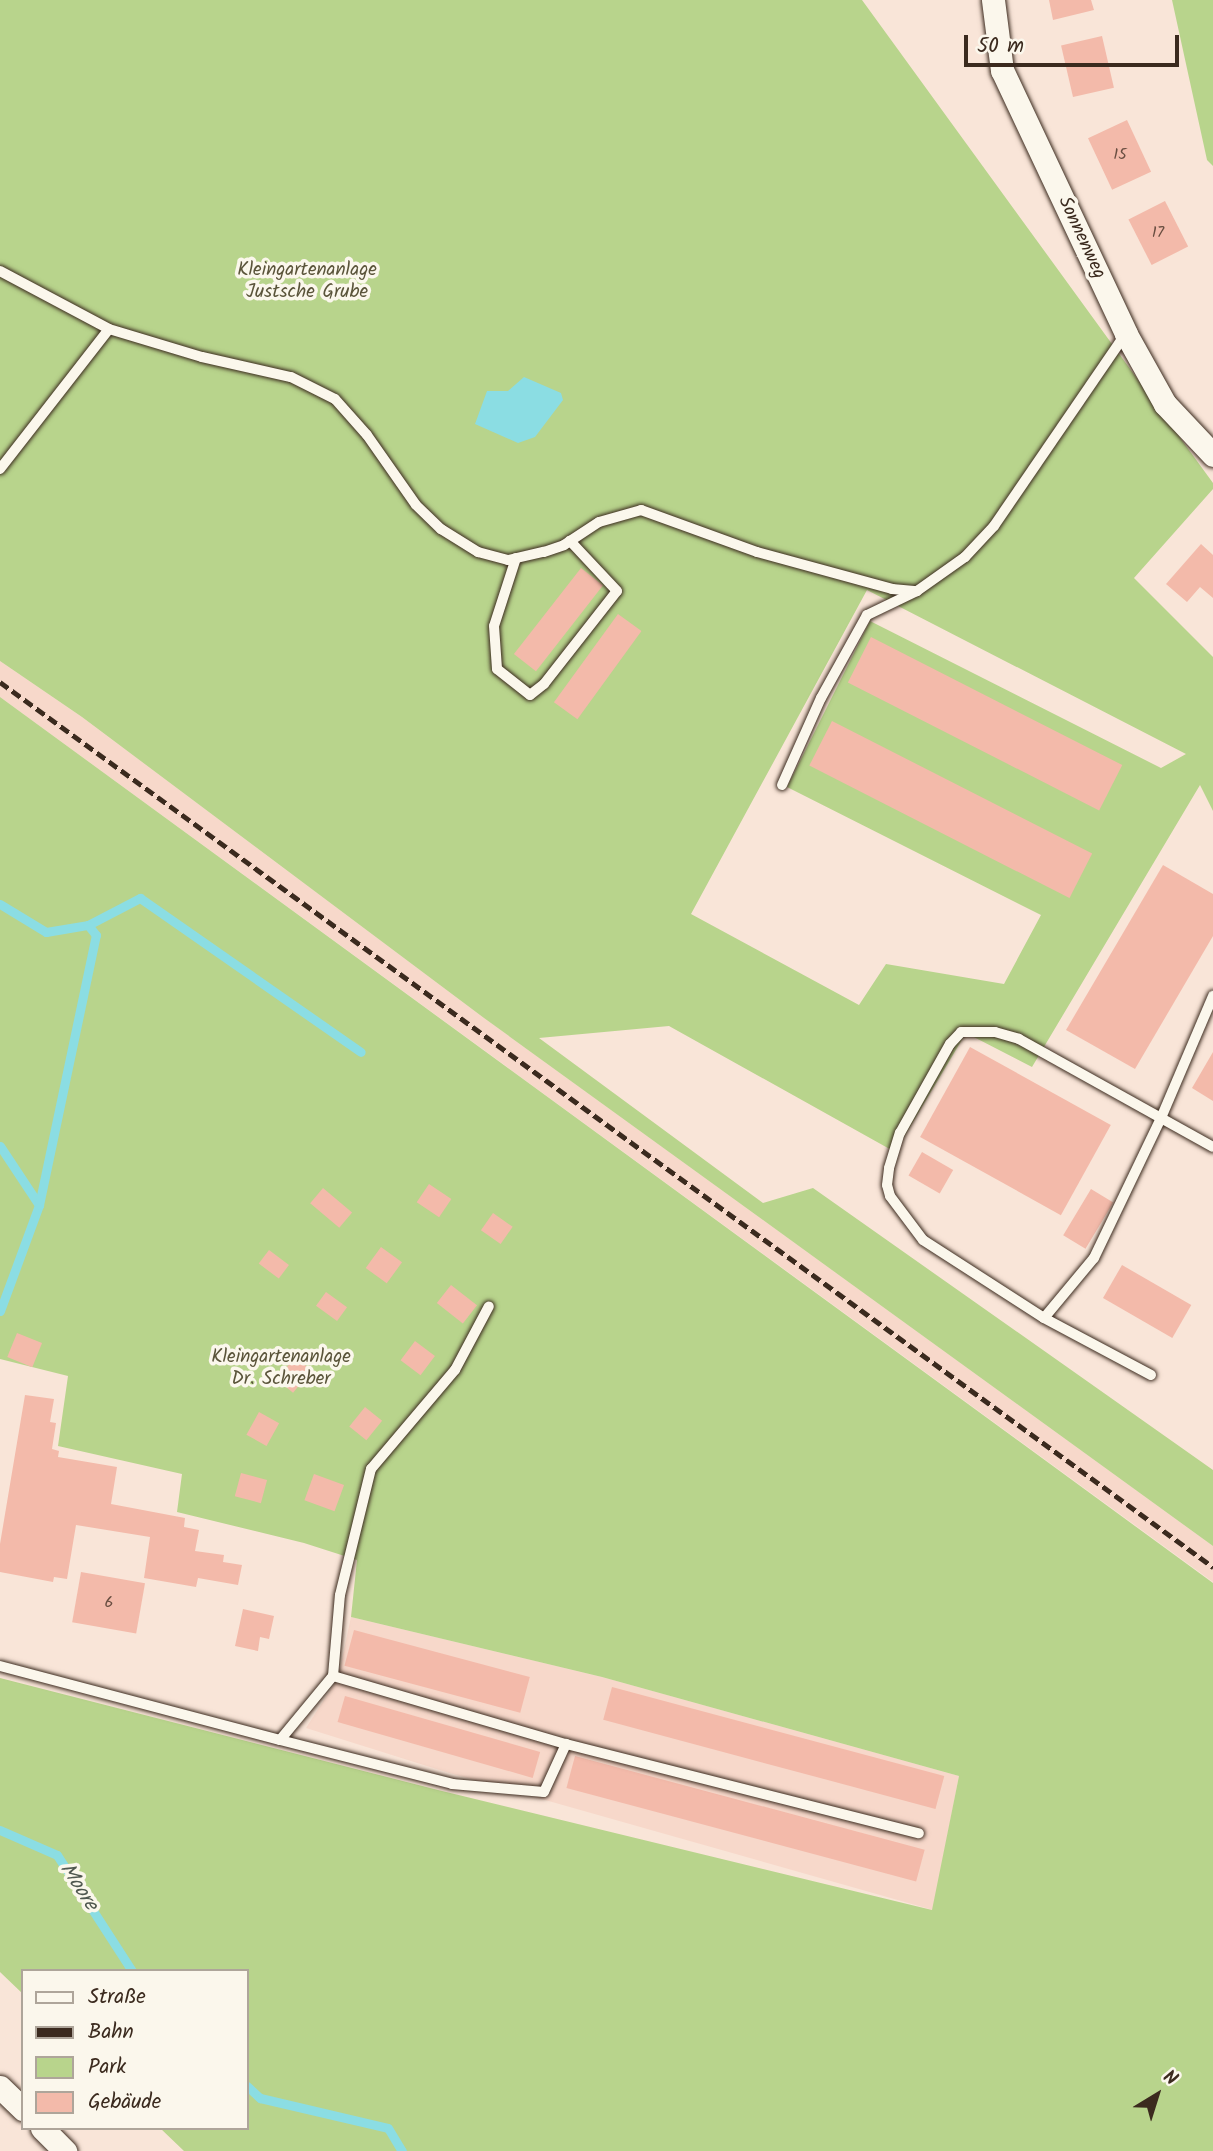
<!DOCTYPE html>
<meta charset="utf-8">
<style>
body{margin:0}
#map{position:relative;width:1213px;height:2151px;overflow:hidden;background:#f9e5d8;font-family:Kalam,sans-serif}
div>[style]{position:absolute}
.built>*{inset:0;background:#f7d8ca}
.green>*{inset:0;background:#b8d48c}
.water>*{inset:0;background:#8bdde3}
.stream>*{height:9px;margin:-4.5px;padding:0 4.5px;transform-origin:4.5px;border-radius:4.5px;background:#8bdde3}
.building>*{inset:0;background:#f3baaa;transform-origin:0 0}
.roads{filter:drop-shadow(0 0 2px #3b2a1e) drop-shadow(0 0 2px #3b2a1e)}
.lane>*{height:10px;margin:-5px;padding:0 5px;transform-origin:5px;border-radius:5px;background:#fbf7ec}
.street>*{height:23px;margin:-11.5px;padding:0 11.5px;transform-origin:11.5px;border-radius:11.5px;background:#fbf7ec}
.rail>*{height:5px;margin-top:-2.5px;transform-origin:0;background:repeating-linear-gradient(90deg,#3b2a1e 0 10px,transparent 0 15px)}
span{translate:-50% -50%;white-space:nowrap;text-align:center;line-height:1.15;-webkit-text-stroke:7px #fbf7ec;paint-order:stroke}
.number-label{font-size:16px;color:#694e41}
.number-label span{-webkit-text-stroke-width:0}
.street-label{font-size:19px;color:#3b2a1e}
.park-label{font-size:19px;color:#5a543a}
.water-label{font-size:21px;color:#4f574f;font-style:italic}
.legend{position:absolute;left:21px;top:1969px;width:228px;height:161px;box-sizing:border-box;background:#fbf7ec;border:2px solid #aea59a;margin:0;padding:9px 12px;list-style:none;font-size:21px;color:#3b2a1e}
.legend li{display:flex;align-items:center;gap:14px;height:35px}
.legend b{width:35px;border:2px solid #aea59a}
.north{position:absolute;left:1122px;top:2060px;width:70px;height:70px;-webkit-text-stroke:5px #fbf7ec;paint-order:stroke;rotate:38deg;font-size:19px;font-weight:700;line-height:28px;text-align:center;color:#3b2a1e}
.north::after{content:'';display:block;margin:auto;width:24px;height:32px;background:#3b2a1e;clip-path:polygon(50% 0,100% 100%,50% 72%,0 100%)}
.scale{position:absolute;left:964px;top:35px;width:215px;height:32px;box-sizing:border-box;border:4px solid #3b2a1e;border-top:0;padding-left:9px;font-size:21px;line-height:24px;white-space:nowrap;color:#3b2a1e;-webkit-text-stroke:5px #fbf7ec;paint-order:stroke}
</style>
<div id="map">
<div class="built">
<div style="clip-path:polygon(0 661px,82px 717px,484px 1018px,1213px 1546px,1213px 1582px,0 697px)"></div>
<div style="clip-path:polygon(351px 1617px,602px 1677px,959px 1776px,933px 1910px,446px 1772px,306px 1728px,338px 1678px)"></div>
</div>
<div class="green">
<div style="clip-path:polygon(evenodd,0 0,862px 0,1213px 483px,1213px 489px,1134px 578px,1213px 657px,1213px 811px,1200px 785px,1032px 1067px,966px 1033px,895px 1152px,669px 1026px,539px 1038px,763px 1203px,813px 1188px,1213px 1470px,1213px 1546px,484px 1018px,82px 717px,0 661px,0 0,867px 590px,1186px 754px,1161px 768px,870px 621px,787px 787px,1041px 915px,1004px 984px,886px 964px,859px 1005px,691px 914px,867px 590px)"></div>
<div style="clip-path:polygon(1172px 0,1213px 0,1213px 166px,1207px 160px)"></div>
<div style="clip-path:polygon(0 697px,1213px 1583px,1213px 2151px,184px 2151px,160px 2128px,247px 2128px,247px 1971px,23px 1971px,23px 1994px,0 1972px,0 1678px,438px 1790px,932px 1910px,959px 1776px,602px 1677px,351px 1617px,357px 1560px,304px 1543px,177px 1512px,182px 1474px,58px 1446px,68px 1376px,0 1359px)"></div>
</div>
<div class="water">
<div style="clip-path:polygon(524px 377px,561px 393px,563px 400px,535px 437px,518px 443px,475px 424px,487px 391px,508px 391px)"></div>
</div>
<div class="stream">
<div style="left:0;top:904px;width:54px;rotate:31.3deg"></div>
<div style="left:46px;top:932px;width:43px;rotate:-9.5deg"></div>
<div style="left:88px;top:925px;width:59px;rotate:-27.4deg"></div>
<div style="left:140px;top:898px;width:269px;rotate:34.9deg"></div>
<div style="left:0;top:1146px;width:71px;rotate:56.5deg"></div>
<div style="left:39px;top:1205px;width:113px;rotate:110.2deg"></div>
<div style="left:39px;top:1205px;width:276px;rotate:-78.1deg"></div>
<div style="left:96px;top:935px;width:13px;rotate:-129deg"></div>
<div style="left:0;top:1830px;width:62px;rotate:23.7deg"></div>
<div style="left:57px;top:1855px;width:138px;rotate:57.1deg"></div>
<div style="left:247px;top:2086px;width:18px;rotate:43deg"></div>
<div style="left:260px;top:2098px;width:131px;rotate:13.2deg"></div>
<div style="left:388px;top:2128px;width:27px;rotate:59deg"></div>
</div>
<div class="building">
<div style="clip-path:polygon(1049px 0,1091px 0,1094px 10px,1053px 20px)"></div>
<div style="left:1102px;top:36px;width:53px;height:42px;rotate:77deg"></div>
<div style="left:1127px;top:120px;width:57px;height:43px;rotate:65deg"></div>
<div style="left:1165px;top:201px;width:51px;height:41px;rotate:63deg"></div>
<div style="clip-path:polygon(1201px 544px,1213px 555px,1213px 598px,1200px 587px,1187px 602px,1166px 584px)"></div>
<div style="left:581px;top:568px;width:28px;height:109px;rotate:38deg"></div>
<div style="left:618px;top:614px;width:29px;height:109px;rotate:36deg"></div>
<div style="left:871px;top:637px;width:282px;height:51px;rotate:27deg"></div>
<div style="left:832px;top:721px;width:292px;height:50px;rotate:27deg"></div>
<div style="clip-path:polygon(1163px 865px,1213px 894px,1213px 936px,1135px 1069px,1066px 1030px)"></div>
<div style="left:970px;top:1047px;width:161px;height:103px;rotate:29deg"></div>
<div style="clip-path:polygon(1213px 1052px,1213px 1101px,1192px 1088px)"></div>
<div style="left:922px;top:1152px;width:36px;height:27px;rotate:30deg"></div>
<div style="left:429px;top:1184px;width:27px;height:22px;rotate:34deg"></div>
<div style="left:323px;top:1188px;width:38px;height:20px;rotate:40deg"></div>
<div style="left:1091px;top:1189px;width:26px;height:54px;rotate:31deg"></div>
<div style="left:493px;top:1213px;width:24px;height:21px;rotate:35deg"></div>
<div style="left:381px;top:1247px;width:26px;height:26px;rotate:36deg"></div>
<div style="left:269px;top:1250px;width:25px;height:17px;rotate:37deg"></div>
<div style="left:1122px;top:1265px;width:80px;height:38px;rotate:30deg"></div>
<div style="left:451px;top:1285px;width:33px;height:23px;rotate:38deg"></div>
<div style="left:326px;top:1292px;width:26px;height:17px;rotate:36deg"></div>
<div style="left:17px;top:1333px;width:27px;height:26px;rotate:22deg"></div>
<div style="left:415px;top:1341px;width:25px;height:24px;rotate:37deg"></div>
<div style="left:295px;top:1357px;width:21px;height:29px;rotate:39deg"></div>
<div style="clip-path:polygon(25px 1395px,54px 1399px,50px 1422px,56px 1423px,52px 1449px,59px 1451px,58px 1457px,117px 1467px,111px 1504px,185px 1518px,184px 1527px,199px 1530px,195px 1551px,224px 1555px,223px 1562px,242px 1565px,238px 1585px,198px 1578px,196px 1587px,144px 1578px,150px 1537px,76px 1525px,67px 1579px,54px 1577px,53px 1582px,0 1572px,0 1544px)"></div>
<div style="left:365px;top:1407px;width:22px;height:25px;rotate:39deg"></div>
<div style="left:259px;top:1412px;width:23px;height:26px;rotate:29deg"></div>
<div style="left:241px;top:1473px;width:27px;height:24px;rotate:15deg"></div>
<div style="left:314px;top:1474px;width:32px;height:28px;rotate:20deg"></div>
<div style="left:81px;top:1572px;width:65px;height:51px;rotate:10deg"></div>
<div style="clip-path:polygon(243px 1609px,274px 1616px,269px 1639px,260px 1637px,258px 1651px,235px 1646px)"></div>
<div style="left:354px;top:1630px;width:182px;height:37px;rotate:15deg"></div>
<div style="left:612px;top:1687px;width:344px;height:34px;rotate:15deg"></div>
<div style="left:345px;top:1696px;width:203px;height:27px;rotate:16deg"></div>
<div style="left:575px;top:1756px;width:362px;height:33px;rotate:15deg"></div>
</div>
<div class="roads">
<div class="lane">
<div style="left:0;top:271px;width:123px;rotate:28deg"></div>
<div style="left:109px;top:329px;width:97px;rotate:16.8deg"></div>
<div style="left:202px;top:357px;width:91px;rotate:12.7deg"></div>
<div style="left:291px;top:377px;width:49px;rotate:26.6deg"></div>
<div style="left:335px;top:399px;width:48px;rotate:48.4deg"></div>
<div style="left:367px;top:435px;width:85px;rotate:55deg"></div>
<div style="left:416px;top:505px;width:35px;rotate:44deg"></div>
<div style="left:441px;top:529px;width:44px;rotate:31.9deg"></div>
<div style="left:478px;top:552px;width:31px;rotate:15deg"></div>
<div style="left:508px;top:560px;width:37px;rotate:-13deg"></div>
<div style="left:544px;top:552px;width:21px;rotate:-19deg"></div>
<div style="left:564px;top:545px;width:42px;rotate:-33.3deg"></div>
<div style="left:599px;top:522px;width:44px;rotate:-15.9deg"></div>
<div style="left:641px;top:510px;width:123px;rotate:19.9deg"></div>
<div style="left:757px;top:552px;width:140px;rotate:15.3deg"></div>
<div style="left:892px;top:589px;width:25px;rotate:5deg"></div>
<div style="left:917px;top:591px;width:59px;rotate:-35.3deg"></div>
<div style="left:965px;top:557px;width:42px;rotate:-46.9deg"></div>
<div style="left:994px;top:526px;width:232px;rotate:-55.6deg"></div>
<div style="left:0;top:469px;width:177px;rotate:-52.1deg"></div>
<div style="left:516px;top:558px;width:71px;rotate:107.9deg"></div>
<div style="left:494px;top:626px;width:43px;rotate:86deg"></div>
<div style="left:497px;top:669px;width:42px;rotate:38.2deg"></div>
<div style="left:530px;top:695px;width:18px;rotate:-38deg"></div>
<div style="left:544px;top:684px;width:118px;rotate:-51.9deg"></div>
<div style="left:617px;top:591px;width:69px;rotate:-133.2deg"></div>
<div style="left:782px;top:785px;width:95px;rotate:-65.9deg"></div>
<div style="left:821px;top:698px;width:95px;rotate:-61deg"></div>
<div style="left:867px;top:615px;width:55px;rotate:-25.6deg"></div>
<div style="left:1044px;top:1318px;width:78px;rotate:-50.2deg"></div>
<div style="left:1094px;top:1258px;width:155px;rotate:-64.4deg"></div>
<div style="left:1161px;top:1118px;width:133px;rotate:-66.9deg"></div>
<div style="left:1151px;top:1375px;width:121px;rotate:-152deg"></div>
<div style="left:1044px;top:1318px;width:144px;rotate:-147.2deg"></div>
<div style="left:923px;top:1240px;width:55px;rotate:-126.9deg"></div>
<div style="left:890px;top:1196px;width:11px;rotate:-105deg"></div>
<div style="left:887px;top:1185px;width:17px;rotate:-83deg"></div>
<div style="left:889px;top:1168px;width:37px;rotate:-73deg"></div>
<div style="left:900px;top:1133px;width:102px;rotate:-60.7deg"></div>
<div style="left:950px;top:1044px;width:16px;rotate:-47deg"></div>
<div style="left:961px;top:1032px;width:34px"></div>
<div style="left:995px;top:1032px;width:25px;rotate:16deg"></div>
<div style="left:1019px;top:1039px;width:222px;rotate:29.1deg"></div>
<div style="left:0;top:1666px;width:290px;rotate:14.8deg"></div>
<div style="left:280px;top:1740px;width:83px;rotate:-50.4deg"></div>
<div style="left:333px;top:1676px;width:81px;rotate:-85.1deg"></div>
<div style="left:340px;top:1595px;width:130px;rotate:-76.2deg"></div>
<div style="left:371px;top:1469px;width:130px;rotate:-49.7deg"></div>
<div style="left:455px;top:1370px;width:72px;rotate:-62deg"></div>
<div style="left:333px;top:1676px;width:243px;rotate:16.3deg"></div>
<div style="left:566px;top:1744px;width:364px;rotate:14.2deg"></div>
<div style="left:280px;top:1740px;width:178px;rotate:14.3deg"></div>
<div style="left:452px;top:1784px;width:92px;rotate:5deg"></div>
<div style="left:544px;top:1792px;width:53px;rotate:-65.4deg"></div>
</div>
<div class="street">
<div style="left:993px;top:0;width:71px;rotate:82.7deg"></div>
<div style="left:1002px;top:70px;width:292px;rotate:64.8deg"></div>
<div style="left:1126px;top:334px;width:80px;rotate:60.9deg"></div>
<div style="left:1165px;top:404px;width:70px;rotate:46.7deg"></div>
<div style="left:0;top:2087px;width:32px;rotate:44deg"></div>
<div style="left:42px;top:2128px;width:33px;rotate:45deg"></div>
</div>
</div>
<div class="rail">
<div style="left:0;top:682px;width:1502px;rotate:36.11deg"></div>
</div>
<div class="number-label">
<span style="left:1120px;top:155px">15</span>
<span style="left:1158px;top:233px">17</span>
<span style="left:109px;top:1603px">6</span>
</div>
<div class="street-label">
<span style="left:1081px;top:238px;rotate:65deg">Sonnenweg</span>
</div>
<div class="park-label">
<span style="left:307px;top:282px">Kleingartenanlage<br>Justsche Grube</span>
<span style="left:281px;top:1369px">Kleingartenanlage<br>Dr. Schreber</span>
</div>
<div class="water-label">
<span style="left:78px;top:1887px;rotate:57deg">Moore</span>
</div>
<ul class="legend">
<li><b style="height:9px;background:#fbf7ec"></b>Straße</li>
<li><b style="height:9px;background:#3b2a1e"></b>Bahn</li>
<li><b style="height:19px;background:#b8d48c"></b>Park</li>
<li><b style="height:19px;background:#f3baaa"></b>Gebäude</li>
</ul>
<div class="north">N</div>
<div class="scale">50 m</div>
</div>
